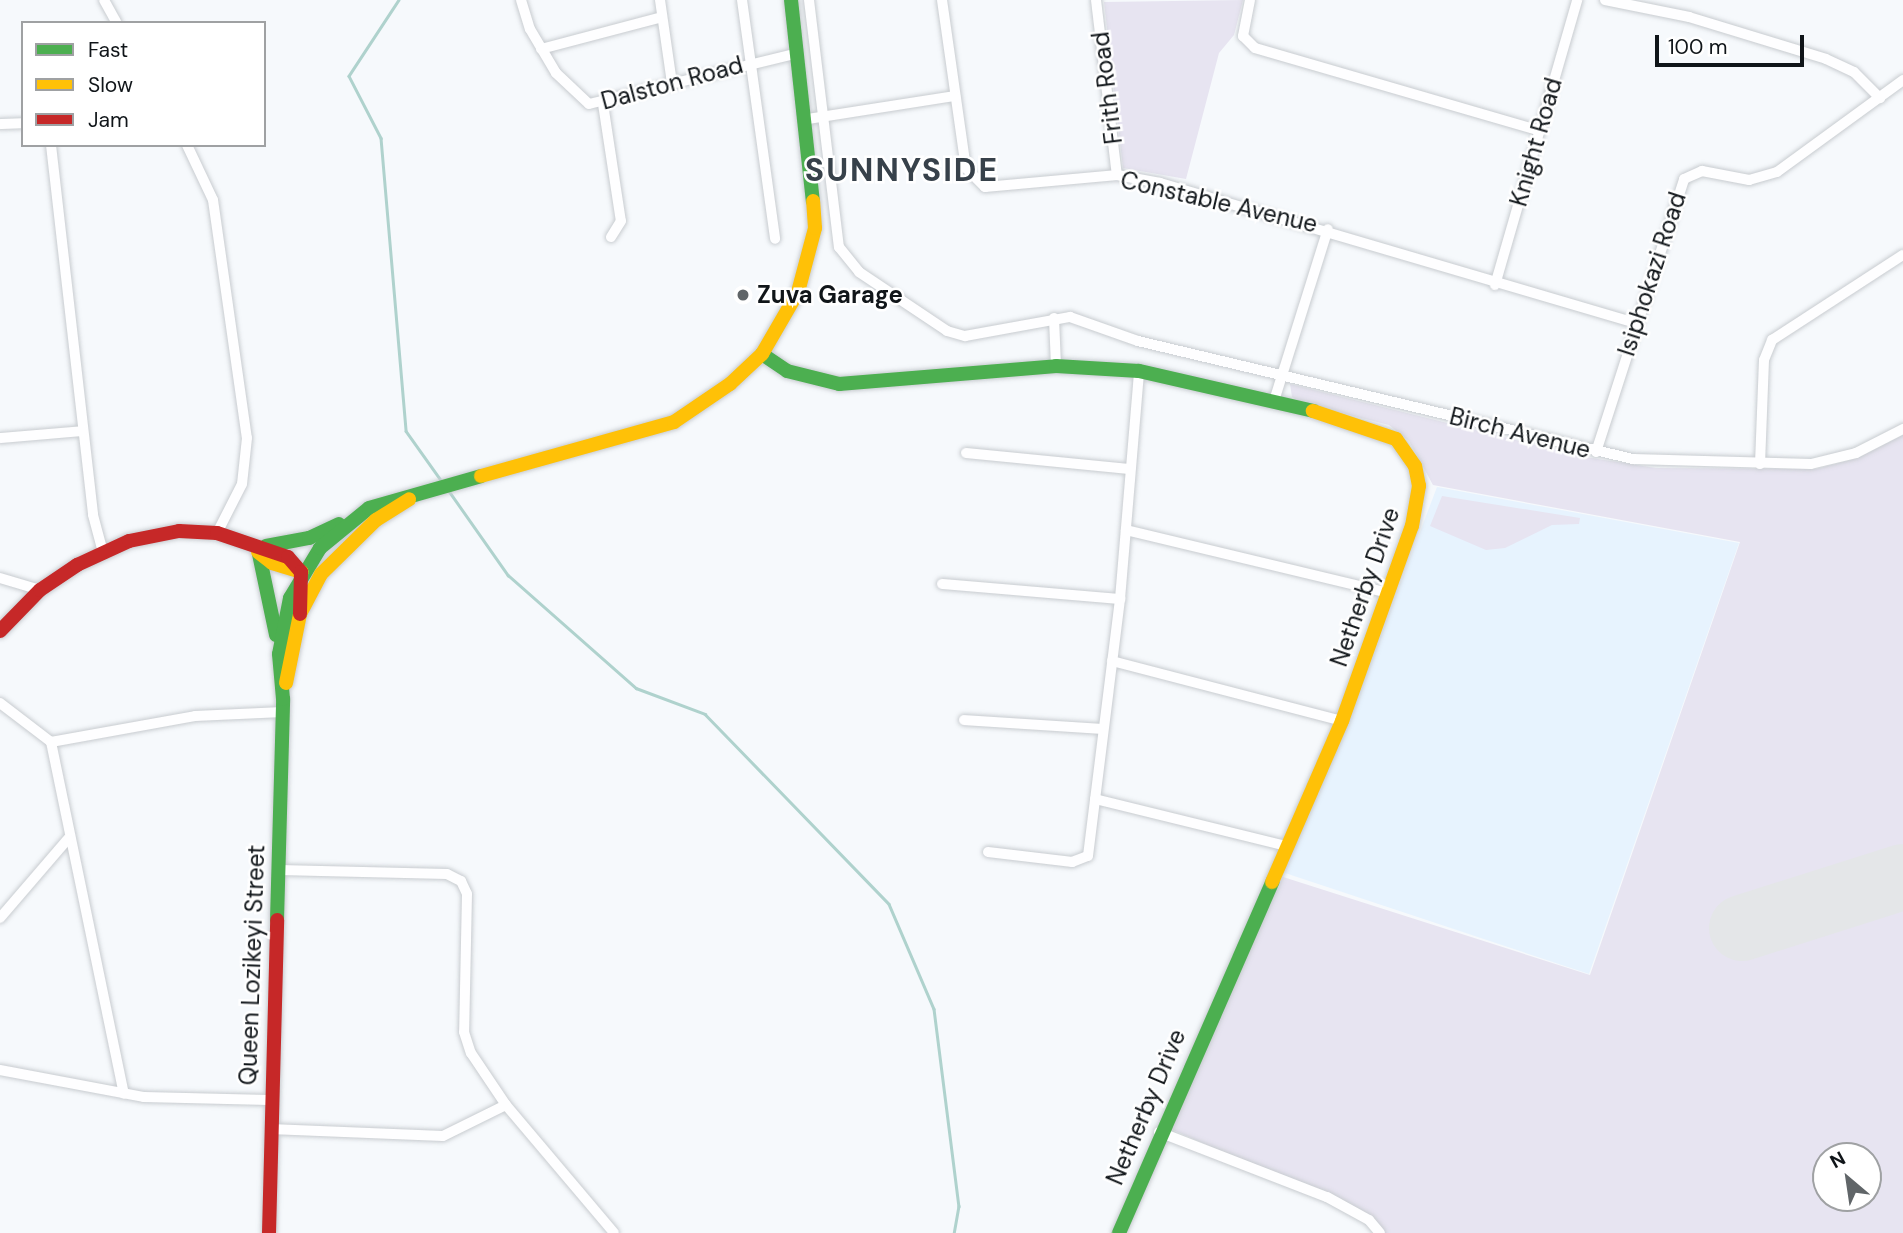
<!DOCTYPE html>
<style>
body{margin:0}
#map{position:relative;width:1903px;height:1233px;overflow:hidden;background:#f6f9fc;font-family:"DM Sans",sans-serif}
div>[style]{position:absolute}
.built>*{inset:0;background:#e7f3fe}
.green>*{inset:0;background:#e7e4f1}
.stream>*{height:2.5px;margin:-1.25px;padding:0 1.25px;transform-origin:1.25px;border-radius:1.25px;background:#afd2cd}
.runway>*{height:66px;margin:-33px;padding:0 33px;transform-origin:33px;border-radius:33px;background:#e4e6e8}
.roads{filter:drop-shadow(0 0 2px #c8ccd0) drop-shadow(0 0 2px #c8ccd0)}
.street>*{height:10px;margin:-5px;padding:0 5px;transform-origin:5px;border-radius:5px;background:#fefeff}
.fast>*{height:14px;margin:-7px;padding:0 7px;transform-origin:7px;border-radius:7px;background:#4caf50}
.slow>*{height:14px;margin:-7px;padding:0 7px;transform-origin:7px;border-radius:7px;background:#ffc107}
.jam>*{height:14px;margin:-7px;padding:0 7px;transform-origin:7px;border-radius:7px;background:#c62828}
.dots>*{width:19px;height:19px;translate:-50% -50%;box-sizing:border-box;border:4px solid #fff;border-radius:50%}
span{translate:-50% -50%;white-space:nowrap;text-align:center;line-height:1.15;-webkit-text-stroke:5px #fff;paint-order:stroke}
.street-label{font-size:24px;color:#101519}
.poi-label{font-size:24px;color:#101519;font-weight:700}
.left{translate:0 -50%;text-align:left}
.district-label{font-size:32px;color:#37414a;font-weight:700;letter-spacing:2px}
.legend{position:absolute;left:21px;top:21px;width:245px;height:126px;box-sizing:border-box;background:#fff;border:2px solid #9fa1a3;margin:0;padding:9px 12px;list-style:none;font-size:21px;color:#101519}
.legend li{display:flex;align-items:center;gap:14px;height:35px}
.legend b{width:35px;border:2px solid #9fa1a3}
.north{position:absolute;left:1812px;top:1142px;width:70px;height:70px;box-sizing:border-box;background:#fff;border:2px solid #9fa1a3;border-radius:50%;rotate:331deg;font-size:19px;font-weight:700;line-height:28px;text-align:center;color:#101519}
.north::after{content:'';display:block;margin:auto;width:24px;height:32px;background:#606568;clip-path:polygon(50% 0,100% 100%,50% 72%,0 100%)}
.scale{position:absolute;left:1655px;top:35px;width:149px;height:32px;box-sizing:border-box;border:4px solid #101519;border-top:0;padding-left:9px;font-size:21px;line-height:24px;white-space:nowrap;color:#101519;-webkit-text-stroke:5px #fff;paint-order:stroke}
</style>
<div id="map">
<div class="built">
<div style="clip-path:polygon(1437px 487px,1739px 543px,1589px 974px,1282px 872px,1348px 722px)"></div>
</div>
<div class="green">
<div style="clip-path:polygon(1243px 0,1234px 35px,1219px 53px,1186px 179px,1123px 168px,1104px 2px)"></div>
<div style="clip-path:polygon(evenodd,1290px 384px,1585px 457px,1656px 468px,1816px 469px,1858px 458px,1903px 435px,1903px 1233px,1384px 1233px,1371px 1217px,1173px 1130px,1170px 1121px,1280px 876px,1590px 975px,1740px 542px,1433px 485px,1409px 441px,1389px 425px,1302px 403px,1292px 397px,1290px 384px,1826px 1156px,1868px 1156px,1868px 1198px,1826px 1198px,1826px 1156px)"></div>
<div style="clip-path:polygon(1442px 496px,1580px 518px,1579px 524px,1552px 525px,1505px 548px,1486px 550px,1430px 526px)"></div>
</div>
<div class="stream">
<div style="left:399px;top:0;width:91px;rotate:123.3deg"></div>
<div style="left:349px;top:76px;width:70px;rotate:62.7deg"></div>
<div style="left:381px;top:138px;width:294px;rotate:85.1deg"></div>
<div style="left:406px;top:431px;width:64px;rotate:54.6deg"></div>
<div style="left:449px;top:491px;width:103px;rotate:54.9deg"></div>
<div style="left:508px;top:575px;width:171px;rotate:41.4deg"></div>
<div style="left:636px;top:688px;width:74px;rotate:20.6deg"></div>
<div style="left:705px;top:714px;width:264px;rotate:45.9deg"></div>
<div style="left:889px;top:904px;width:114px;rotate:66.8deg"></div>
<div style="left:934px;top:1009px;width:199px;rotate:82.8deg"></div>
<div style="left:959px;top:1206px;width:27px;rotate:100deg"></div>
</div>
<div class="runway">
<div style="left:1742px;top:928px;width:169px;rotate:-17.6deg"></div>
</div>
<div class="roads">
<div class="street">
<div style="left:104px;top:0;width:26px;rotate:61deg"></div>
<div style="left:521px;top:0;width:30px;rotate:73deg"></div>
<div style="left:530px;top:29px;width:51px;rotate:59.4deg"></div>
<div style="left:556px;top:73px;width:45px;rotate:43.2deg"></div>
<div style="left:589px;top:104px;width:215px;rotate:-13.7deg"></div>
<div style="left:660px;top:0;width:84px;rotate:81.8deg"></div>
<div style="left:742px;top:0;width:241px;rotate:82.1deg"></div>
<div style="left:809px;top:0;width:249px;rotate:83.1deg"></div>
<div style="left:839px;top:247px;width:32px;rotate:51deg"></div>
<div style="left:859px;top:272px;width:106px;rotate:33.8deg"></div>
<div style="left:947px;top:331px;width:19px;rotate:16deg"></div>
<div style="left:965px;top:336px;width:107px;rotate:-10.3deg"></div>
<div style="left:1070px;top:317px;width:72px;rotate:19.4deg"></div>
<div style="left:1138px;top:341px;width:509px;rotate:13.41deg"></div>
<div style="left:1633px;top:459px;width:178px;rotate:1.6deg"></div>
<div style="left:1811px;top:464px;width:46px;rotate:-13.7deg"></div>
<div style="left:1856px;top:453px;width:53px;rotate:-27.1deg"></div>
<div style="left:942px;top:0;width:170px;rotate:81.9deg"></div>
<div style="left:966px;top:168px;width:27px;rotate:45deg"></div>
<div style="left:985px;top:187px;width:133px;rotate:-5.2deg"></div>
<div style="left:1117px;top:175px;width:44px;rotate:10.5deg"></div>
<div style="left:1160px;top:183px;width:496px;rotate:16.4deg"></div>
<div style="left:1096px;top:0;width:176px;rotate:83.2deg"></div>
<div style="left:1250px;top:0;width:37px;rotate:101deg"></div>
<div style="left:1243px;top:36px;width:17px;rotate:45deg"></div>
<div style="left:1255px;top:48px;width:297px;rotate:16.2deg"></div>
<div style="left:1605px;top:0;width:86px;rotate:11.4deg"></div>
<div style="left:1689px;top:17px;width:143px;rotate:17deg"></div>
<div style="left:1826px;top:59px;width:31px;rotate:25deg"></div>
<div style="left:1854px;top:72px;width:37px;rotate:45deg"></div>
<div style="left:541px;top:49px;width:125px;rotate:-14.8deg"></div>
<div style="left:603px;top:104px;width:118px;rotate:81.3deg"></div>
<div style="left:621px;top:221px;width:19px;rotate:122deg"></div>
<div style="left:808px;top:119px;width:149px;rotate:-8.9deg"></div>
<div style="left:0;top:124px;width:23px;rotate:-2deg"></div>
<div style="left:51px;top:145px;width:372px;rotate:83.5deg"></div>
<div style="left:93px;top:515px;width:38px;rotate:75deg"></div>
<div style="left:187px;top:145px;width:61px;rotate:64.7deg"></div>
<div style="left:213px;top:200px;width:240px;rotate:81.9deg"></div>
<div style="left:247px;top:438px;width:46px;rotate:96.2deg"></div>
<div style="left:242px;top:484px;width:55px;rotate:117deg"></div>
<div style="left:1495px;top:285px;width:297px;rotate:-73.9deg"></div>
<div style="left:1054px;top:318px;width:48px;rotate:87.6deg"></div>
<div style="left:1274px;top:401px;width:180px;rotate:-72.6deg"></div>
<div style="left:0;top:438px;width:83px;rotate:-4.8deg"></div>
<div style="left:1596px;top:452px;width:287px;rotate:-72.1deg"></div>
<div style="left:1684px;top:179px;width:20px;rotate:-24deg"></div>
<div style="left:1702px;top:171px;width:48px;rotate:10.8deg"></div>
<div style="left:1749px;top:180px;width:29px;rotate:-16deg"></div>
<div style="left:1777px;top:172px;width:156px;rotate:-36.1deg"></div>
<div style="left:966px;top:453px;width:164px;rotate:5.6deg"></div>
<div style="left:1760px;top:464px;width:104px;rotate:-87.8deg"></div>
<div style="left:1764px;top:360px;width:22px;rotate:-68deg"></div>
<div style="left:1772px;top:340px;width:156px;rotate:-33deg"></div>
<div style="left:1126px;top:530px;width:270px;rotate:13.5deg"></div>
<div style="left:0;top:578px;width:42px;rotate:16.7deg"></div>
<div style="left:942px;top:584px;width:179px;rotate:4.8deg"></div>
<div style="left:1112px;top:661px;width:238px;rotate:14.6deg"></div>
<div style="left:0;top:703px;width:64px;rotate:37.4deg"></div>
<div style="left:51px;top:742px;width:359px;rotate:78.3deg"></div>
<div style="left:964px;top:720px;width:138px;rotate:3.7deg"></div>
<div style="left:51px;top:742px;width:146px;rotate:-10.2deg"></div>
<div style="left:195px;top:716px;width:88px;rotate:-2.6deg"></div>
<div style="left:1095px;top:799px;width:197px;rotate:13.8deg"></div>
<div style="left:988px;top:852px;width:85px;rotate:6.8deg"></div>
<div style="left:1072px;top:862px;width:17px;rotate:-21deg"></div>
<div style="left:1088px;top:856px;width:259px;rotate:-82.9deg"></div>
<div style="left:1120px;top:599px;width:229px;rotate:-85.2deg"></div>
<div style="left:279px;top:870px;width:168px;rotate:1.4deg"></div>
<div style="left:447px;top:874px;width:16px;rotate:27deg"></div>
<div style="left:461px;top:881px;width:14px;rotate:65deg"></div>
<div style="left:467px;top:894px;width:138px;rotate:91.2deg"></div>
<div style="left:464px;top:1032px;width:22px;rotate:72deg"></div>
<div style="left:471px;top:1053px;width:63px;rotate:56.1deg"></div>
<div style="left:506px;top:1105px;width:167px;rotate:49.8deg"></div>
<div style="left:0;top:918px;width:104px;rotate:-49.3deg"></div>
<div style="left:0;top:1070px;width:147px;rotate:10.6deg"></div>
<div style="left:144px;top:1097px;width:125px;rotate:1.4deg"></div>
<div style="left:270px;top:1129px;width:173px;rotate:2.3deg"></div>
<div style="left:443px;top:1136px;width:70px;rotate:-26.2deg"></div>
<div style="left:1159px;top:1132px;width:180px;rotate:21.2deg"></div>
<div style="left:1327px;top:1197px;width:48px;rotate:28.7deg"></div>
<div style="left:1369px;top:1220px;width:17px;rotate:50deg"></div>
</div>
<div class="fast">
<div style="left:791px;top:0;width:202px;rotate:83.8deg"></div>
<div style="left:762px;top:354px;width:30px;rotate:34deg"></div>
<div style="left:787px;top:371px;width:54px;rotate:14deg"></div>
<div style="left:839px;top:384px;width:218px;rotate:-4.7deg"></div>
<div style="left:1056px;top:366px;width:83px;rotate:3.4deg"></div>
<div style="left:1139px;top:371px;width:179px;rotate:12.9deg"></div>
<div style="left:266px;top:546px;width:44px;rotate:-10.5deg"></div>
<div style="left:309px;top:538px;width:33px;rotate:-25deg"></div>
<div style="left:259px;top:554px;width:83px;rotate:78.1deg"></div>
<div style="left:277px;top:920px;width:221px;rotate:-88.4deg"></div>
<div style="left:283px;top:699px;width:45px;rotate:-95.1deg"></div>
<div style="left:279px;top:654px;width:57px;rotate:-78.9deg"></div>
<div style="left:290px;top:598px;width:58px;rotate:-59deg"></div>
<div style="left:320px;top:548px;width:63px;rotate:-39.2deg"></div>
<div style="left:369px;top:508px;width:116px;rotate:-15.9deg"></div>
<div style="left:1119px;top:1233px;width:383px;rotate:-66.4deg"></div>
</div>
<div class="slow">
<div style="left:481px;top:476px;width:200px;rotate:-15.6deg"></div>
<div style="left:674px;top:422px;width:68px;rotate:-34.2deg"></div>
<div style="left:730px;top:384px;width:44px;rotate:-43.2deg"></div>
<div style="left:762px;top:354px;width:72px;rotate:-59.9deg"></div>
<div style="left:798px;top:292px;width:66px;rotate:-75.1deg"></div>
<div style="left:815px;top:228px;width:27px;rotate:-94deg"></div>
<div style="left:258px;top:552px;width:18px;rotate:38deg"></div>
<div style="left:272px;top:563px;width:31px;rotate:17deg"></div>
<div style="left:286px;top:683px;width:70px;rotate:-78.5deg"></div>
<div style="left:300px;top:614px;width:45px;rotate:-62.3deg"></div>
<div style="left:321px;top:574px;width:77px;rotate:-44.5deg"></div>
<div style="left:376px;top:520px;width:39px;rotate:-32deg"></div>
<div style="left:1272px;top:882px;width:176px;rotate:-66.5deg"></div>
<div style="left:1342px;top:721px;width:207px;rotate:-70.3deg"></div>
<div style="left:1412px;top:526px;width:41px;rotate:-80.1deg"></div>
<div style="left:1419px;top:486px;width:20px;rotate:-101deg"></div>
<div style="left:1415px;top:466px;width:33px;rotate:-125deg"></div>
<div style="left:1396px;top:439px;width:88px;rotate:-161.4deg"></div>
</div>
<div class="jam">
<div style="left:0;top:631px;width:57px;rotate:-45.7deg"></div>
<div style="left:40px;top:590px;width:45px;rotate:-34deg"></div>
<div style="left:77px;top:565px;width:57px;rotate:-24.8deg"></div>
<div style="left:129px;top:541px;width:51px;rotate:-11.3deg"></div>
<div style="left:179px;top:531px;width:38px;rotate:3deg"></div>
<div style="left:217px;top:533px;width:75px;rotate:18.7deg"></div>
<div style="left:288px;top:557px;width:20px;rotate:49deg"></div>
<div style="left:301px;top:572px;width:42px;rotate:91.4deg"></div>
<div style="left:269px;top:1233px;width:313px;rotate:-88.5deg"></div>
</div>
</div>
<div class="dots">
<div style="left:743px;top:295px;background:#606568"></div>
</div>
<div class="street-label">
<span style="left:672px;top:83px;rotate:-15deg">Dalston Road</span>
<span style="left:1107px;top:88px;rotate:-97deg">Frith Road</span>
<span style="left:1536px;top:142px;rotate:-74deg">Knight Road</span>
<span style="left:1219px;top:202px;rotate:13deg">Constable Avenue</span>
<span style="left:1652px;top:274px;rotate:-72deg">Isiphokazi Road</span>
<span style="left:1520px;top:433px;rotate:14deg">Birch Avenue</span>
<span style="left:1365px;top:587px;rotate:-71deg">Netherby Drive</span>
<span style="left:252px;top:965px;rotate:-88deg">Queen Lozikeyi Street</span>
<span style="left:1146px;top:1107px;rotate:-67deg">Netherby Drive</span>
</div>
<div class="poi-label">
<span class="left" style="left:757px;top:295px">Zuva Garage</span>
</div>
<div class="district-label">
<span style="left:902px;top:170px">SUNNYSIDE</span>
</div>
<ul class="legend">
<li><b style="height:9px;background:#4caf50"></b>Fast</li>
<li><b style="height:9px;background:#ffc107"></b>Slow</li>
<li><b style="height:9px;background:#c62828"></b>Jam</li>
</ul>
<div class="north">N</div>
<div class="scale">100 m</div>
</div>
